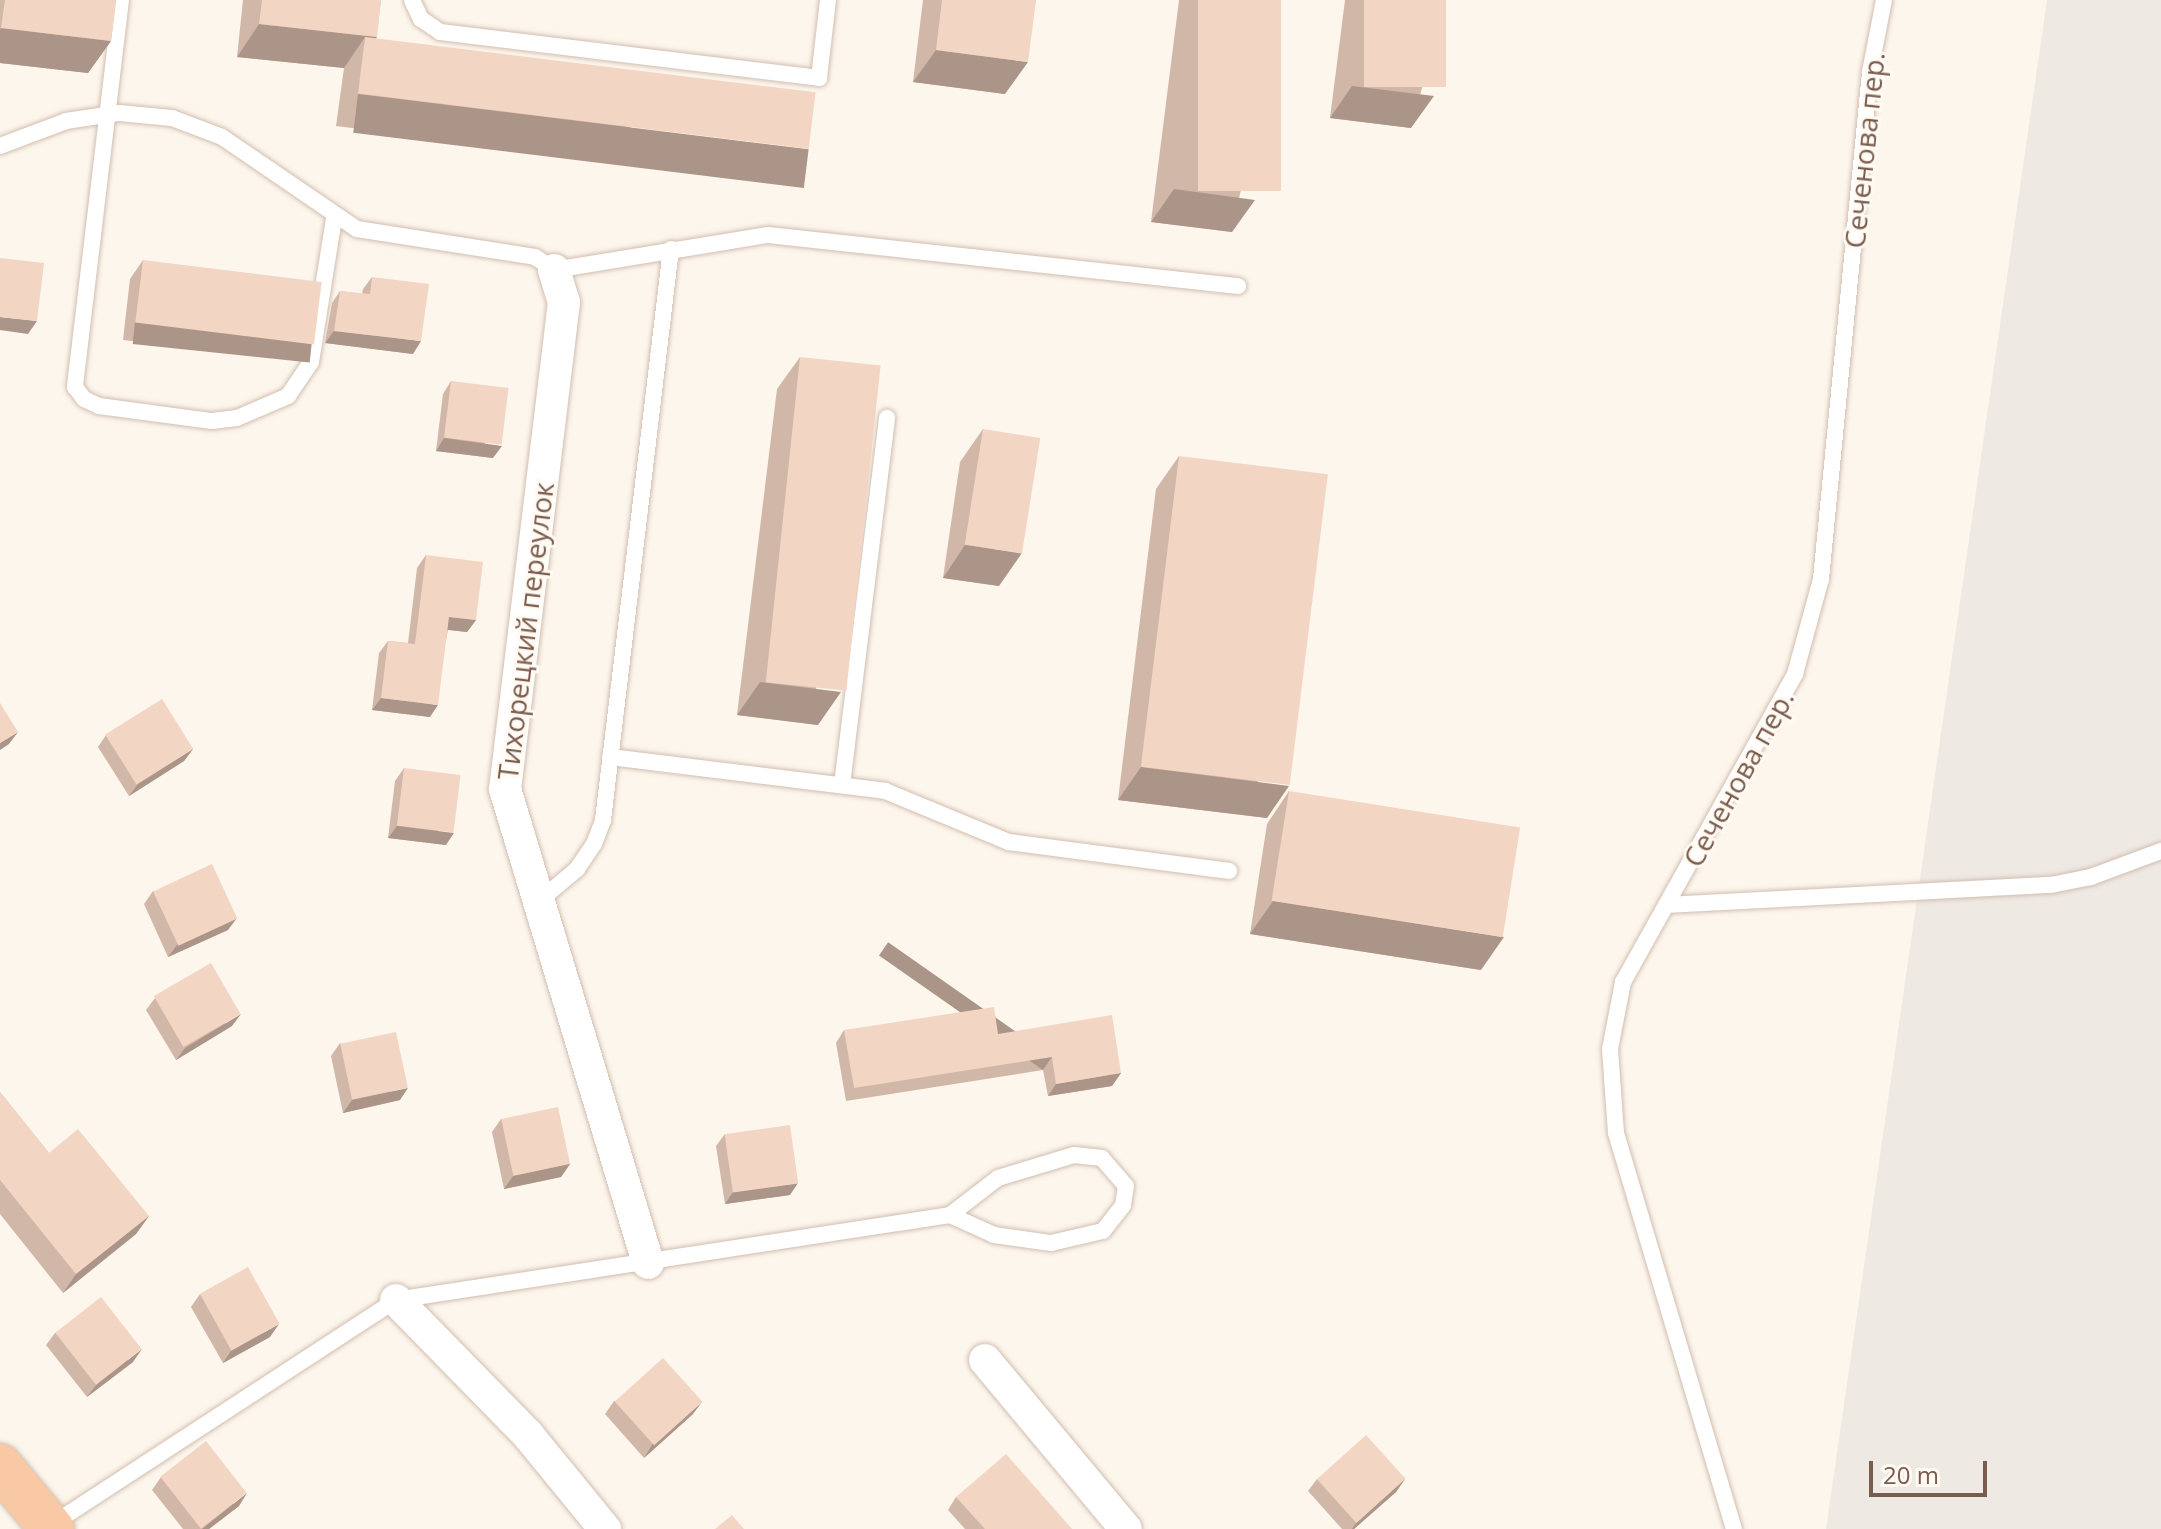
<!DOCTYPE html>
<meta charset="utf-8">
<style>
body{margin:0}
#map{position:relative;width:2161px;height:1529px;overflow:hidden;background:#fdf6ec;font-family:"Open Sans",sans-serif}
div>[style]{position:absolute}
.industrial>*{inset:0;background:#efe9e4}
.roads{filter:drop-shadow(0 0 2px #d1beb0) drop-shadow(0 0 2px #d1beb0)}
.service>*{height:16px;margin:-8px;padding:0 8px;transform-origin:8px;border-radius:8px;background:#fff}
.minor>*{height:32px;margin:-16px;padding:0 16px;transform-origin:16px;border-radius:16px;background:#fff}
.trunk>*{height:44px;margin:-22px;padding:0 22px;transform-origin:22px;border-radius:22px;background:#f9c8a4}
.wall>*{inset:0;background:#d1b7a8}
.shaded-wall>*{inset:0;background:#aa9588;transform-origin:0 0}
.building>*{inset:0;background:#f3d5c3;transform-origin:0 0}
span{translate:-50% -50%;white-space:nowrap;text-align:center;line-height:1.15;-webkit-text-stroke:6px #fffaf3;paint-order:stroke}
.street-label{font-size:28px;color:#7a5c4d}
.scale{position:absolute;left:1869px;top:1461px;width:118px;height:36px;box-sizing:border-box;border:4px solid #7a5c4d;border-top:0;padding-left:10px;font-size:24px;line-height:28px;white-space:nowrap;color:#7a5c4d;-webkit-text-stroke:6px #fffaf3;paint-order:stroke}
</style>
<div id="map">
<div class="industrial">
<div style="clip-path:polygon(2047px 0,2161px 0,2161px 1529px,1826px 1529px)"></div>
</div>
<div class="roads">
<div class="service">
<div style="left:121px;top:0;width:390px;rotate:96.8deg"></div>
<div style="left:75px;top:387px;width:15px;rotate:53deg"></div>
<div style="left:84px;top:399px;width:17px;rotate:25deg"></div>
<div style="left:99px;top:406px;width:114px;rotate:7.6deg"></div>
<div style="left:212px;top:421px;width:25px;rotate:-7deg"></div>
<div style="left:237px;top:418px;width:56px;rotate:-23.3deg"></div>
<div style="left:288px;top:396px;width:41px;rotate:-55.9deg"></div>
<div style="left:311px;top:362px;width:146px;rotate:-80.9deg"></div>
<div style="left:412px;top:0;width:21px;rotate:65deg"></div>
<div style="left:421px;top:19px;width:23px;rotate:34deg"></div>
<div style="left:440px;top:32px;width:382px;rotate:6.9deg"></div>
<div style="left:819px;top:78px;width:79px;rotate:-83.4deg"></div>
<div style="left:0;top:146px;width:71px;rotate:-20.7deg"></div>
<div style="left:66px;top:121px;width:54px;rotate:-8.6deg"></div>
<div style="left:119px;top:113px;width:53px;rotate:5.4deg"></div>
<div style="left:172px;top:118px;width:53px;rotate:20.8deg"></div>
<div style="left:222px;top:137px;width:163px;rotate:34.3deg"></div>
<div style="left:357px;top:229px;width:180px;rotate:8.9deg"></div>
<div style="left:535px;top:257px;width:23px;rotate:34deg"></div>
<div style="left:554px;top:270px;width:217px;rotate:-9.3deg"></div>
<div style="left:768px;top:235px;width:473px;rotate:6.2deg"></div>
<div style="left:610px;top:757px;width:277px;rotate:7deg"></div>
<div style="left:885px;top:791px;width:134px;rotate:22.4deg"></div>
<div style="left:1009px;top:842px;width:222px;rotate:7.5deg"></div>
<div style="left:842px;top:785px;width:370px;rotate:-83deg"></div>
<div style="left:539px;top:901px;width:50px;rotate:-40.1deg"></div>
<div style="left:577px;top:869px;width:30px;rotate:-56deg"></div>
<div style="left:594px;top:844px;width:26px;rotate:-69deg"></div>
<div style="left:603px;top:820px;width:575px;rotate:-83.21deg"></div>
<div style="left:1666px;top:905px;width:386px;rotate:-3deg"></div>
<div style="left:2051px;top:885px;width:41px;rotate:-11.3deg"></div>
<div style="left:2091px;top:877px;width:75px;rotate:-20.4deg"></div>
<div style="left:51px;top:1525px;width:412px;rotate:-33.1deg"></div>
<div style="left:396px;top:1300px;width:560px;rotate:-8.72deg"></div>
<div style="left:950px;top:1215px;width:48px;rotate:24.4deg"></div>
<div style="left:994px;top:1235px;width:58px;rotate:8deg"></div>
<div style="left:1051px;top:1243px;width:53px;rotate:-13deg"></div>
<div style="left:1103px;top:1231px;width:33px;rotate:-52deg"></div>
<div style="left:1123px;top:1205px;width:19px;rotate:-81deg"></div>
<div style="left:1126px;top:1186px;width:37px;rotate:-131deg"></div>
<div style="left:1102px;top:1158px;width:28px;rotate:-174deg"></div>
<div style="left:1074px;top:1155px;width:79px;rotate:163.2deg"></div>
<div style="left:998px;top:1178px;width:61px;rotate:142.4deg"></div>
<div style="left:1734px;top:1529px;width:413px;rotate:-106.6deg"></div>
<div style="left:1616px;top:1133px;width:84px;rotate:-94.1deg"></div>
<div style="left:1610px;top:1049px;width:68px;rotate:-79deg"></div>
<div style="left:1623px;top:982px;width:353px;rotate:-60.8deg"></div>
<div style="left:1795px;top:674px;width:98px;rotate:-74.7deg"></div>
<div style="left:1821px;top:579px;width:509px;rotate:-84.48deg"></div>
<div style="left:1870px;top:72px;width:73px;rotate:-79deg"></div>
</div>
<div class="minor">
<div style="left:554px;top:270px;width:34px;rotate:73deg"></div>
<div style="left:564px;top:302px;width:491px;rotate:96.9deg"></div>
<div style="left:505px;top:789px;width:495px;rotate:73.2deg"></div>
<div style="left:396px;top:1300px;width:189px;rotate:45.6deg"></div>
<div style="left:528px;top:1435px;width:122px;rotate:50.7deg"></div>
<div style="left:985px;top:1360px;width:220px;rotate:50.2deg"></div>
</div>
<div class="trunk">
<div style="left:0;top:1466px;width:82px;rotate:50.5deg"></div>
</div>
</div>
<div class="wall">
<div style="clip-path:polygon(0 0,116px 0,111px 41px,88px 73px,0 63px)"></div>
<div style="clip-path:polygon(243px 0,381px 0,376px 39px,787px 182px,336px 126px,344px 68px,237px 57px)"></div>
<div style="clip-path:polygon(923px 0,1036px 0,1005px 94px,913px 82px)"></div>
<div style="clip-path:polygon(1179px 0,1281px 0,1232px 232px,1151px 222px)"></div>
<div style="clip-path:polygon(1345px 0,1446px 0,1411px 128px,1330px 118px)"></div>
<div style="clip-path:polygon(143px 260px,299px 360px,123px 340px,130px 279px)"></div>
<div style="clip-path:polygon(372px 277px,413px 354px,325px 343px,332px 303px,340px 291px,362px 294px,363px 289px)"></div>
<div style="clip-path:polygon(800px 357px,818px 725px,737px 715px,777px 389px)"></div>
<div style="clip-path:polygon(451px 381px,493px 458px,436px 451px,443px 394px)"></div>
<div style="clip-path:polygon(983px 429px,999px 586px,943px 578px,960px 462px)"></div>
<div style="clip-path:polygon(1179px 456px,1267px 818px,1118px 800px,1156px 489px)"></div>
<div style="clip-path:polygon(426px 555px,476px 620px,467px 632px,448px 630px,430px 717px,372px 710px,379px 653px,388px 641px,408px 643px,417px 568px)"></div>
<div style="clip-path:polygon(106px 735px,193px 749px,184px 761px,129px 796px,98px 747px)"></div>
<div style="clip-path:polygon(404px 768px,446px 845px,388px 838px,395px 781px)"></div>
<div style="clip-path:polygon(1289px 791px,1481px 970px,1250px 934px,1267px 824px)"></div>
<div style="clip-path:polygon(153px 891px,228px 930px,168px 957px,144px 904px)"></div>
<div style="clip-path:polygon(155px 998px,232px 1026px,176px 1060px,146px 1010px)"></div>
<div style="clip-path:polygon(844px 1030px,998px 1034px,1121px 1073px,1112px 1086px,1048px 1096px,1043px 1070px,846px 1101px,836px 1043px)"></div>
<div style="clip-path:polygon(340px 1043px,400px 1100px,343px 1113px,331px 1056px)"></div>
<div style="clip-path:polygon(0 1092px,49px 1153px,149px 1216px,136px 1234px,63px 1293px,0 1214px)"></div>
<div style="clip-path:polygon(501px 1119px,570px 1164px,561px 1177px,504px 1189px,492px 1132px)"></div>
<div style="clip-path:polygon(725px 1134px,790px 1195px,725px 1204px,716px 1146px)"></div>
<div style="clip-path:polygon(200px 1294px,270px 1337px,223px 1363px,191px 1307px)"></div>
<div style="clip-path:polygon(55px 1333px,133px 1362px,87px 1397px,46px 1345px)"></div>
<div style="clip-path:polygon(614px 1401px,693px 1414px,644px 1458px,605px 1414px)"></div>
<div style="clip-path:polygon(161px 1477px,239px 1506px,209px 1529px,183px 1529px,152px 1490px)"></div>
<div style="clip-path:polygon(1317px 1479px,1405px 1479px,1396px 1492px,1354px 1529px,1342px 1529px,1308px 1491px)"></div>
<div style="clip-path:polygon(956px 1497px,1072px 1529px,965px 1529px,948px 1510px)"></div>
</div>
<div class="shaded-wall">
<div style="clip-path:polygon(259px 24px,377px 37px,363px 57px,365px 37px,344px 68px,237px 57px)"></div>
<div style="clip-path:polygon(1px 28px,111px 41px,88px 73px,0 63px,0 30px)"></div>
<div style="clip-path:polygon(936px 50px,1028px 62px,1005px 94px,913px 82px)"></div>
<div style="clip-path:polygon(1352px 86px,1434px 96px,1411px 128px,1330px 118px)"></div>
<div style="left:358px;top:94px;width:454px;height:39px;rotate:7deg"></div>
<div style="clip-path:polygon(1174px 189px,1255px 200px,1232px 232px,1151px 222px)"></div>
<div style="clip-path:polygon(0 317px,37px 321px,28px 334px,0 330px)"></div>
<div style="left:135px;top:322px;width:178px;height:22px;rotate:6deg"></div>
<div style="clip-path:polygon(334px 331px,421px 341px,413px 354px,325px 343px)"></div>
<div style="clip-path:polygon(444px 438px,502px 446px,493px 458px,436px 451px)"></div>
<div style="clip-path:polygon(965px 545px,1022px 553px,999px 586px,943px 578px)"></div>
<div style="clip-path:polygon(449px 617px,476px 620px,467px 632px,441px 629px)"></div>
<div style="clip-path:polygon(760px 682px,841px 692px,818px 725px,737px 715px)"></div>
<div style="clip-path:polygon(381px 698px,438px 705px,430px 717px,372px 710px)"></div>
<div style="clip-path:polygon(18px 732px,9px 744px,0 750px,0 743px)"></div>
<div style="clip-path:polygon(193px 749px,184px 761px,129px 796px,138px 784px)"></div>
<div style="clip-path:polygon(1141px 767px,1289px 786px,1267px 818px,1118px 800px)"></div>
<div style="clip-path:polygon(397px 826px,454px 833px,446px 845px,388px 838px)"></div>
<div style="clip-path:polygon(1273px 901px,1504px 937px,1481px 970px,1250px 934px)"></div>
<div style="clip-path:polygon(237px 918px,228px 930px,168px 957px,177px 945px)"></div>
<div style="clip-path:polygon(241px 1014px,232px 1026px,176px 1060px,185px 1048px)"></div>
<div style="left:1052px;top:1057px;width:16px;height:200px;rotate:125deg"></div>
<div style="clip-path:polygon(1121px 1073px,1112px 1086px,1048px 1096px,1056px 1084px)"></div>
<div style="clip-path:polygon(408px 1088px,400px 1100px,343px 1113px,352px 1100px)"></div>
<div style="clip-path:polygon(570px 1164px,561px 1177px,504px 1189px,513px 1176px)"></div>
<div style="clip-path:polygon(798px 1183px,790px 1195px,725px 1204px,733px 1192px)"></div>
<div style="clip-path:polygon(149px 1216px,136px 1234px,63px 1293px,76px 1274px)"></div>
<div style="clip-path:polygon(279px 1324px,270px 1337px,223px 1363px,231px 1351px)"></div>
<div style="clip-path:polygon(142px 1349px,133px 1362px,87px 1397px,96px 1385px)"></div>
<div style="clip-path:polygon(702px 1402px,693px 1414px,644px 1458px,652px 1445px)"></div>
<div style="clip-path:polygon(1405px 1479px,1396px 1492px,1354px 1529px,1352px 1529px,1356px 1523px)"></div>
<div style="clip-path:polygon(247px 1493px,239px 1506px,209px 1529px,202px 1529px)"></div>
</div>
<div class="building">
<div style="clip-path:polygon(5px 0,116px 0,111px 41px,1px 28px)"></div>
<div style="clip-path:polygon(262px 0,381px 0,377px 37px,259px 24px)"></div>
<div style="clip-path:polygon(942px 0,1036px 0,1028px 62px,936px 50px)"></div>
<div style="left:1198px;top:0;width:83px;height:191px"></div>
<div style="left:1364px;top:0;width:82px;height:87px"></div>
<div style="left:365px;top:37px;width:454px;height:57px;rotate:7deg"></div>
<div style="clip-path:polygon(0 258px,44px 263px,37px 321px,0 317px)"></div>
<div style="left:143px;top:260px;width:180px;height:63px;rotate:7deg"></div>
<div style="clip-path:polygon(372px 277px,429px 284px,421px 341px,334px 331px,340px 291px,370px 294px)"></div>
<div style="left:800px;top:357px;width:81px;height:327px;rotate:6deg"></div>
<div style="left:451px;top:381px;width:58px;height:57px;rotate:7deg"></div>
<div style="left:983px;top:429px;width:58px;height:117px;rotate:9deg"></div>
<div style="left:1179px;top:456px;width:150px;height:313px;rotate:7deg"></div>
<div style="clip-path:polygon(426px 555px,483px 562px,476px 620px,449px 617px,438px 705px,381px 698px,388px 641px,415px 644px)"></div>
<div style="left:162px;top:699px;width:59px;height:67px;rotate:58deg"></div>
<div style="clip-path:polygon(0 703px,18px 732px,0 743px)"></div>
<div style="left:404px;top:768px;width:57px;height:58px;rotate:7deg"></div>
<div style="left:1289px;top:791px;width:234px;height:111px;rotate:9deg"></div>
<div style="left:212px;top:864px;width:60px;height:65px;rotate:65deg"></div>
<div style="left:211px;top:963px;width:59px;height:66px;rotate:60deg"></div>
<div style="clip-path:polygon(994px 1007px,998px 1034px,1112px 1015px,1121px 1073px,1056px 1084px,1052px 1057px,854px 1088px,844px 1030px)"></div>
<div style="left:396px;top:1032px;width:57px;height:57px;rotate:78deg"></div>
<div style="clip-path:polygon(0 1092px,49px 1153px,78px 1129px,149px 1216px,76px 1274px,0 1180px)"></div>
<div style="left:558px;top:1107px;width:58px;height:58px;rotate:78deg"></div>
<div style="left:790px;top:1125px;width:59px;height:66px;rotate:82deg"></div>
<div style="left:248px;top:1267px;width:65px;height:55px;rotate:61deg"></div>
<div style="left:101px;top:1297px;width:66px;height:58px;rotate:52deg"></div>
<div style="left:663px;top:1358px;width:59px;height:65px;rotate:48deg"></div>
<div style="left:1366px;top:1435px;width:59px;height:66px;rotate:48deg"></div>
<div style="left:206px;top:1441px;width:66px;height:58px;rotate:52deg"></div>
<div style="clip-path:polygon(1006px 1454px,1072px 1529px,985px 1529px,956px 1497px)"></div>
<div style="clip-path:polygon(732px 1515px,744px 1529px,715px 1529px)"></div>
</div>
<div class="street-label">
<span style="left:1864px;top:150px;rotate:-84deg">Сеченова пер.</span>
<span style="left:525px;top:631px;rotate:-83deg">Тихорецкий переулок</span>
<span style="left:1738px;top:778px;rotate:-61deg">Сеченова пер.</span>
</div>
<div class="scale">20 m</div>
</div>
